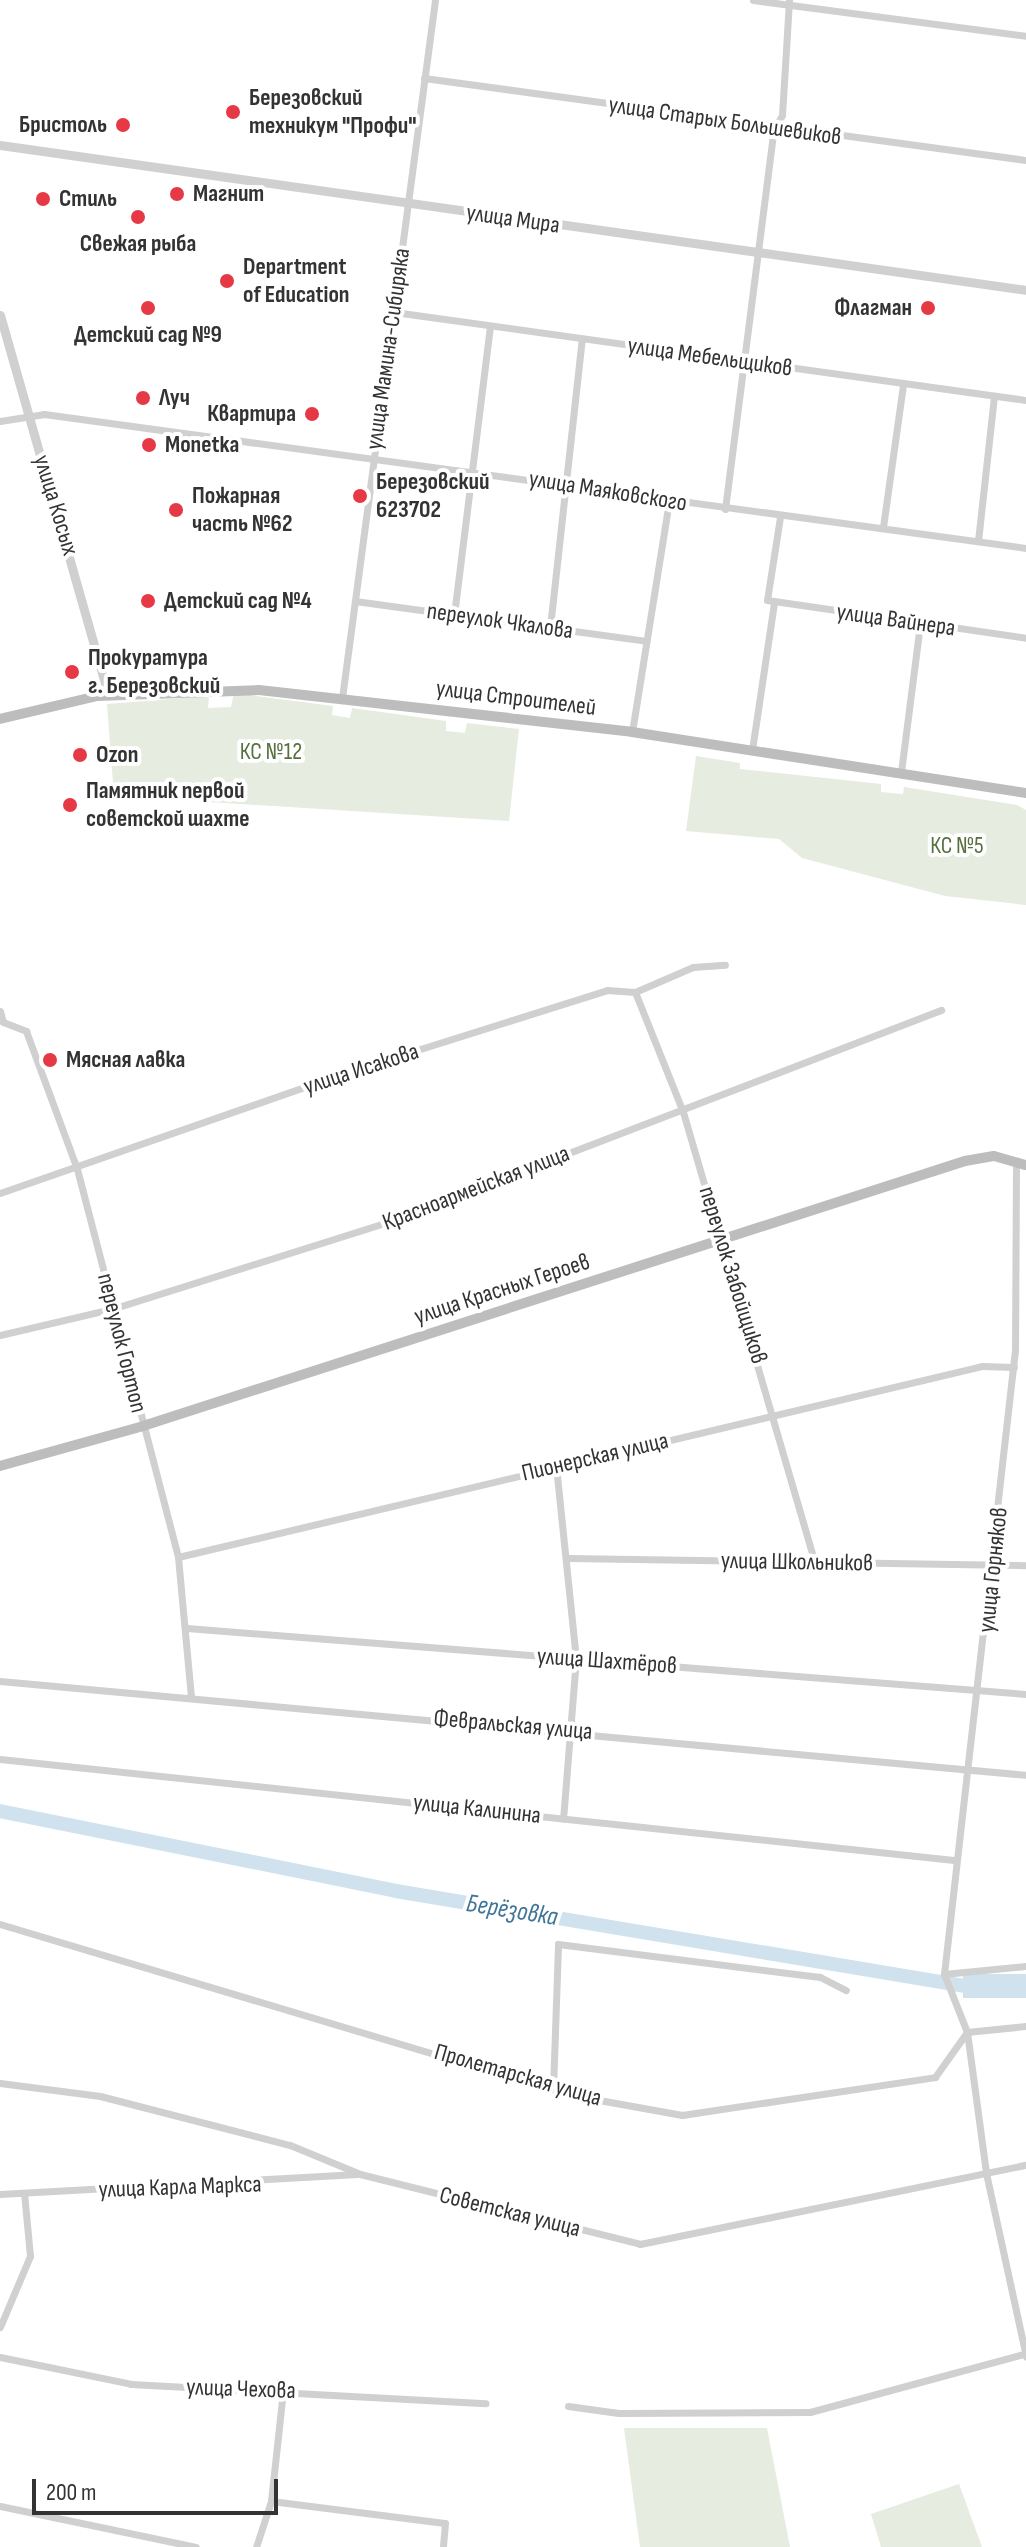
<!DOCTYPE html>
<meta charset="utf-8">
<style>
body{margin:0}
#map{position:relative;width:1026px;height:2547px;overflow:hidden;background:#fff;font-family:"Sofia Sans Condensed",sans-serif}
div>[style]{position:absolute}
.green>*{inset:0;background:#e6ecdf}
.water>*{inset:0;background:#cfe2ee;transform-origin:0 0}
.river>*{height:14px;margin:-7px;padding:0 7px;transform-origin:7px;border-radius:7px;background:#cfe2ee}
.minor>*{height:7px;margin:-3.5px;padding:0 3.5px;transform-origin:3.5px;border-radius:3.5px;background:#d0d0d0}
.tertiary>*{height:9px;margin:-4.5px;padding:0 4.5px;transform-origin:4.5px;border-radius:4.5px;background:#d0d0d0}
.secondary>*{height:10px;margin:-5px;padding:0 5px;transform-origin:5px;border-radius:5px;background:#bdbdbd}
.dots>*{width:22px;height:22px;translate:-50% -50%;box-sizing:border-box;border:4px solid #fff;border-radius:50%}
span{translate:-50% -50%;white-space:nowrap;text-align:center;line-height:1.15;-webkit-text-stroke:8px #fff;paint-order:stroke}
.poi-label{font-size:24px;color:#333;font-weight:700}
.left{translate:0 -50%;text-align:left}
.right{translate:-100% -50%;text-align:right}
.street-label{font-size:24px;color:#333}
.park-label{font-size:24px;color:#56703f}
.water-label{font-size:26px;color:#3f7597;font-style:italic}
.scale{position:absolute;left:32px;top:2479px;width:246px;height:36px;box-sizing:border-box;border:4px solid #333;border-top:0;padding-left:10px;font-size:24px;line-height:28px;white-space:nowrap;color:#333;-webkit-text-stroke:6px #fff;paint-order:stroke}
</style>
<div id="map">
<div class="green">
<div style="clip-path:polygon(234px 693px,333px 706px,332px 715px,350px 718px,352px 708px,446px 721px,446px 731px,465px 733px,467px 723px,519px 729px,509px 821px,114px 796px,107px 704px,209px 696px,208px 708px,231px 707px)"></div>
<div style="clip-path:polygon(696px 756px,740px 763px,740px 769px,881px 784px,881px 792px,903px 794px,904px 787px,1017px 805px,1026px 810px,1026px 905px,945px 896px,802px 858px,779px 839px,686px 831px)"></div>
<div style="clip-path:polygon(624px 2428px,767px 2428px,790px 2547px,640px 2547px)"></div>
<div style="clip-path:polygon(959px 2484px,982px 2547px,881px 2547px,871px 2514px)"></div>
</div>
<div class="water">
<div style="left:1026px;top:1974px;width:24px;height:63px;rotate:90deg"></div>
</div>
<div class="river">
<div style="left:0;top:1811px;width:404px;rotate:11.4deg"></div>
<div style="left:396px;top:1891px;width:594px;rotate:9.49deg"></div>
</div>
<div class="minor">
<div style="left:753px;top:0;width:275px;rotate:7.5deg"></div>
<div style="left:424px;top:78px;width:608px;rotate:7.76deg"></div>
<div style="left:394px;top:312px;width:638px;rotate:7.93deg"></div>
<div style="left:0;top:421px;width:45px;rotate:-9deg"></div>
<div style="left:44px;top:414px;width:991px;rotate:7.77deg"></div>
<div style="left:725px;top:509px;width:383px;rotate:-82.7deg"></div>
<div style="left:774px;top:129px;width:16px;rotate:-60deg"></div>
<div style="left:782px;top:115px;width:115px;rotate:-86.5deg"></div>
<div style="left:780px;top:517px;width:84px;rotate:98.9deg"></div>
<div style="left:767px;top:600px;width:262px;rotate:8.3deg"></div>
<div style="left:883px;top:527px;width:144px;rotate:-82deg"></div>
<div style="left:978px;top:541px;width:146px;rotate:-83.7deg"></div>
<div style="left:355px;top:601px;width:294px;rotate:7.8deg"></div>
<div style="left:454px;top:615px;width:290px;rotate:-82.9deg"></div>
<div style="left:550px;top:627px;width:290px;rotate:-83.7deg"></div>
<div style="left:342px;top:698px;width:704px;rotate:-82.41deg"></div>
<div style="left:632px;top:732px;width:235px;rotate:-80.9deg"></div>
<div style="left:752px;top:750px;width:150px;rotate:-81.5deg"></div>
<div style="left:901px;top:772px;width:149px;rotate:-82.7deg"></div>
<div style="left:635px;top:992px;width:129px;rotate:68.2deg"></div>
<div style="left:683px;top:1112px;width:469px;rotate:73.7deg"></div>
<div style="left:0;top:1011px;width:11px;rotate:75deg"></div>
<div style="left:3px;top:1022px;width:25px;rotate:21deg"></div>
<div style="left:26px;top:1031px;width:147px;rotate:69.7deg"></div>
<div style="left:77px;top:1169px;width:401px;rotate:75.4deg"></div>
<div style="left:178px;top:1557px;width:141px;rotate:84.7deg"></div>
<div style="left:1016px;top:1164px;width:186px;rotate:90.3deg"></div>
<div style="left:1015px;top:1350px;width:628px;rotate:96.49deg"></div>
<div style="left:944px;top:1974px;width:62px;rotate:68.4deg"></div>
<div style="left:967px;top:2032px;width:142px;rotate:82.3deg"></div>
<div style="left:986px;top:2173px;width:188px;rotate:77.7deg"></div>
<div style="left:0;top:1193px;width:361px;rotate:-19.2deg"></div>
<div style="left:341px;top:1074px;width:279px;rotate:-17.5deg"></div>
<div style="left:607px;top:990px;width:28px;rotate:4deg"></div>
<div style="left:635px;top:992px;width:63px;rotate:-23.3deg"></div>
<div style="left:693px;top:967px;width:32px;rotate:-4deg"></div>
<div style="left:0;top:1335px;width:118px;rotate:-13.2deg"></div>
<div style="left:115px;top:1308px;width:296px;rotate:-17.5deg"></div>
<div style="left:397px;top:1219px;width:583px;rotate:-21.02deg"></div>
<div style="left:556px;top:1466px;width:193px;rotate:84.1deg"></div>
<div style="left:576px;top:1658px;width:161px;rotate:94.6deg"></div>
<div style="left:178px;top:1557px;width:826px;rotate:-13.36deg"></div>
<div style="left:982px;top:1366px;width:32px;rotate:2deg"></div>
<div style="left:568px;top:1558px;width:458px;rotate:0.9deg"></div>
<div style="left:187px;top:1628px;width:842px;rotate:4.5deg"></div>
<div style="left:0;top:1681px;width:1030px;rotate:5.23deg"></div>
<div style="left:0;top:1759px;width:959px;rotate:6.04deg"></div>
<div style="left:0;top:1924px;width:596px;rotate:16.67deg"></div>
<div style="left:571px;top:2095px;width:113px;rotate:10.2deg"></div>
<div style="left:682px;top:2115px;width:256px;rotate:-8.5deg"></div>
<div style="left:935px;top:2077px;width:55px;rotate:-54.6deg"></div>
<div style="left:967px;top:2032px;width:59px;rotate:-5.8deg"></div>
<div style="left:944px;top:1974px;width:82px;rotate:-5.6deg"></div>
<div style="left:0;top:2083px;width:101px;rotate:7.4deg"></div>
<div style="left:100px;top:2096px;width:196px;rotate:14.5deg"></div>
<div style="left:290px;top:2145px;width:76px;rotate:22.5deg"></div>
<div style="left:360px;top:2174px;width:289px;rotate:14deg"></div>
<div style="left:640px;top:2244px;width:394px;rotate:-11.6deg"></div>
<div style="left:553px;top:2089px;width:145px;rotate:-88deg"></div>
<div style="left:558px;top:1944px;width:264px;rotate:7.2deg"></div>
<div style="left:820px;top:1977px;width:29px;rotate:27deg"></div>
<div style="left:0;top:2194px;width:358px;rotate:-3.2deg"></div>
<div style="left:0;top:2327px;width:77px;rotate:-67.1deg"></div>
<div style="left:30px;top:2256px;width:63px;rotate:-95.4deg"></div>
<div style="left:0;top:2357px;width:134px;rotate:11.6deg"></div>
<div style="left:131px;top:2384px;width:355px;rotate:3.1deg"></div>
<div style="left:568px;top:2406px;width:51px;rotate:7.8deg"></div>
<div style="left:619px;top:2413px;width:191px;rotate:-0.3deg"></div>
<div style="left:810px;top:2412px;width:222px;rotate:-15.2deg"></div>
<div style="left:271px;top:2501px;width:175px;rotate:7.2deg"></div>
<div style="left:445px;top:2523px;width:24px;rotate:95deg"></div>
<div style="left:0;top:2506px;width:200px;rotate:11.8deg"></div>
<div style="left:256px;top:2547px;width:48px;rotate:-71.9deg"></div>
<div style="left:271px;top:2501px;width:112px;rotate:-83.8deg"></div>
</div>
<div class="tertiary">
<div style="left:0;top:145px;width:1036px;rotate:8.04deg"></div>
<div style="left:0;top:315px;width:395px;rotate:74.1deg"></div>
</div>
<div class="secondary">
<div style="left:0;top:719px;width:100px;rotate:-13.3deg"></div>
<div style="left:97px;top:696px;width:162px;rotate:-2.1deg"></div>
<div style="left:259px;top:690px;width:375px;rotate:6.4deg"></div>
<div style="left:632px;top:732px;width:399px;rotate:8.8deg"></div>
<div style="left:0;top:1466px;width:148px;rotate:-15.6deg"></div>
<div style="left:143px;top:1426px;width:864px;rotate:-17.87deg"></div>
<div style="left:965px;top:1161px;width:29px;rotate:-10deg"></div>
<div style="left:994px;top:1156px;width:33px;rotate:16deg"></div>
</div>
<div class="dots">
<div style="left:233px;top:112px;background:#e63946"></div>
<div style="left:123px;top:125px;background:#e63946"></div>
<div style="left:177px;top:194px;background:#e63946"></div>
<div style="left:43px;top:199px;background:#e63946"></div>
<div style="left:138px;top:217px;background:#e63946"></div>
<div style="left:227px;top:281px;background:#e63946"></div>
<div style="left:148px;top:308px;background:#e63946"></div>
<div style="left:928px;top:308px;background:#e63946"></div>
<div style="left:143px;top:398px;background:#e63946"></div>
<div style="left:312px;top:414px;background:#e63946"></div>
<div style="left:149px;top:445px;background:#e63946"></div>
<div style="left:360px;top:496px;background:#e63946"></div>
<div style="left:176px;top:510px;background:#e63946"></div>
<div style="left:148px;top:601px;background:#e63946"></div>
<div style="left:72px;top:672px;background:#e63946"></div>
<div style="left:80px;top:755px;background:#e63946"></div>
<div style="left:70px;top:805px;background:#e63946"></div>
<div style="left:50px;top:1060px;background:#e63946"></div>
</div>
<div class="poi-label">
<span class="left" style="left:249px;top:112px">Березовский<br>техникум "Профи"</span>
<span class="right" style="left:107px;top:125px">Бристоль</span>
<span class="left" style="left:193px;top:194px">Магнит</span>
<span class="left" style="left:59px;top:199px">Стиль</span>
<span style="left:138px;top:244px">Свежая рыба</span>
<span class="left" style="left:243px;top:281px">Department<br>of Education</span>
<span class="right" style="left:912px;top:308px">Флагман</span>
<span style="left:148px;top:335px">Детский сад №9</span>
<span class="left" style="left:159px;top:398px">Луч</span>
<span class="right" style="left:296px;top:414px">Квартира</span>
<span class="left" style="left:165px;top:445px">Monetka</span>
<span class="left" style="left:376px;top:496px">Березовский<br>623702</span>
<span class="left" style="left:192px;top:510px">Пожарная<br>часть №62</span>
<span class="left" style="left:164px;top:601px">Детский сад №4</span>
<span class="left" style="left:88px;top:672px">Прокуратура<br>г. Березовский</span>
<span class="left" style="left:96px;top:755px">Ozon</span>
<span class="left" style="left:86px;top:805px">Памятник первой<br>советской шахте</span>
<span class="left" style="left:66px;top:1060px">Мясная лавка</span>
</div>
<div class="street-label">
<span style="left:725px;top:121px;rotate:8deg">улица Старых Большевиков</span>
<span style="left:513px;top:219px;rotate:8deg">улица Мира</span>
<span style="left:388px;top:349px;rotate:-82deg">улица Мамина-Сибиряка</span>
<span style="left:710px;top:357px;rotate:8deg">улица Мебельщиков</span>
<span style="left:608px;top:491px;rotate:9deg">улица Маяковского</span>
<span style="left:56px;top:505px;rotate:73deg">улица Косых</span>
<span style="left:896px;top:620px;rotate:8deg">улица Вайнера</span>
<span style="left:500px;top:621px;rotate:8deg">переулок Чкалова</span>
<span style="left:516px;top:698px;rotate:7deg">улица Строителей</span>
<span style="left:361px;top:1069px;rotate:-18deg">улица Исакова</span>
<span style="left:476px;top:1188px;rotate:-21deg">Красноармейская улица</span>
<span style="left:733px;top:1275px;rotate:73deg">переулок Забойщиков</span>
<span style="left:502px;top:1289px;rotate:-18deg">улица Красных Героев</span>
<span style="left:122px;top:1343px;rotate:76deg">переулок Гортоп</span>
<span style="left:595px;top:1457px;rotate:-13deg">Пионерская улица</span>
<span style="left:797px;top:1562px;rotate:1deg">улица Школьников</span>
<span style="left:993px;top:1570px;rotate:-84deg">улица Горняков</span>
<span style="left:607px;top:1661px;rotate:4deg">улица Шахтёров</span>
<span style="left:513px;top:1725px;rotate:5deg">Февральская улица</span>
<span style="left:477px;top:1809px;rotate:6deg">улица Калинина</span>
<span style="left:518px;top:2075px;rotate:16deg">Пролетарская улица</span>
<span style="left:180px;top:2187px;rotate:-2deg">улица Карла Маркса</span>
<span style="left:510px;top:2212px;rotate:14deg">Советская улица</span>
<span style="left:241px;top:2389px;rotate:2deg">улица Чехова</span>
</div>
<div class="park-label">
<span style="left:271px;top:752px">КС №12</span>
<span style="left:957px;top:846px">КС №5</span>
</div>
<div class="water-label">
<span style="left:512px;top:1911px;rotate:9deg">Берёзовка</span>
</div>
<div class="scale">200 m</div>
</div>
